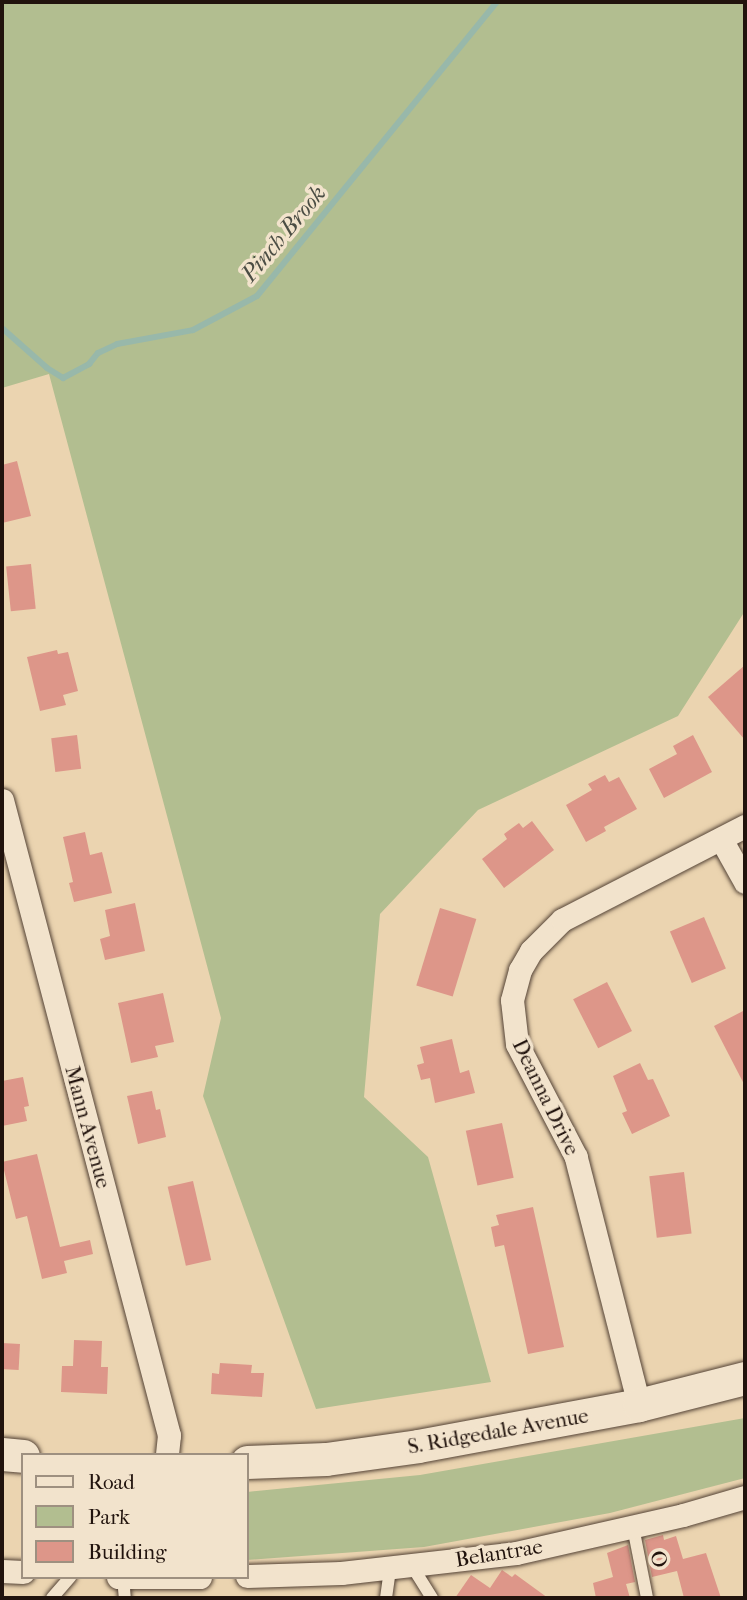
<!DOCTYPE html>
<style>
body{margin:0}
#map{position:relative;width:747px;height:1600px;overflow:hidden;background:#ebd4b0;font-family:"IM FELL French Canon",serif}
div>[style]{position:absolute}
.green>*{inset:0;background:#b2be90}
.stream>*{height:6px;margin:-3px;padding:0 3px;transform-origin:3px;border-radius:3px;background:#98b8aa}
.building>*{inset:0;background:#dd9689;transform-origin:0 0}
.roads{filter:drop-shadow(0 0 2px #544336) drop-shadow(0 0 2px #544336)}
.service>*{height:12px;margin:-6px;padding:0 6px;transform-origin:6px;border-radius:6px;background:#f2e3cc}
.minor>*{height:23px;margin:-11.5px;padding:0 11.5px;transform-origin:11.5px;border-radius:11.5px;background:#f2e3cc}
.secondary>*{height:33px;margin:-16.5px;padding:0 16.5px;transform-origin:16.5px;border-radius:16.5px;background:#f2e3cc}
span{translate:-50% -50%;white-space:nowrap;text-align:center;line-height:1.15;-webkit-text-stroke:7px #f2e3cc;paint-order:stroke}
.street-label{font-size:21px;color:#21130d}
.water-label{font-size:23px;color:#4b4d44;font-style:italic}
.frame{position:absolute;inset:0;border:4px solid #21130d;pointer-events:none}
.legend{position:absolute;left:21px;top:1453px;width:228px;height:126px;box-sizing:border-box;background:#f2e3cc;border:2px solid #9e9080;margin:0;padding:9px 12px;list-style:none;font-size:21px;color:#21130d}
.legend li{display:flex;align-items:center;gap:14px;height:35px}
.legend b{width:35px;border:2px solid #9e9080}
</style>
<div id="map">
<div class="green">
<div style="clip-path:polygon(2px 2px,745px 2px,745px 611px,678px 716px,478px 810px,380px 914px,364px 1097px,428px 1157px,491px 1382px,316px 1409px,203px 1096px,221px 1018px,49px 374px,2px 388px)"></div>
<div style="clip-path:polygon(745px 1418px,745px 1478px,610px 1513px,424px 1547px,247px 1560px,247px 1492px,420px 1475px)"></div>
</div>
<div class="stream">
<div style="left:2px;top:328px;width:60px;rotate:41.6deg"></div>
<div style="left:47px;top:368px;width:19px;rotate:32deg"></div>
<div style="left:63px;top:378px;width:30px;rotate:-28deg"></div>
<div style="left:89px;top:364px;width:14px;rotate:-51deg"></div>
<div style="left:98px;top:353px;width:21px;rotate:-25deg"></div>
<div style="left:117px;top:344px;width:77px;rotate:-10.4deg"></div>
<div style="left:193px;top:330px;width:72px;rotate:-28deg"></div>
<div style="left:257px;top:296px;width:380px;rotate:-50.8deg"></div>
</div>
<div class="building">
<div style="clip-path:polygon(17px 461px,31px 516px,2px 523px,2px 465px)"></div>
<div style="left:31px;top:564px;width:45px;height:25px;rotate:84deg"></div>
<div style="clip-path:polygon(57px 650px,58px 654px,68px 652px,78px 691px,63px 695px,66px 705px,40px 711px,27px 657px)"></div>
<div style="clip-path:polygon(745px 665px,745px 740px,708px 697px)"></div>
<div style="left:77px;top:735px;width:34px;height:26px;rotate:83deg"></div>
<div style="clip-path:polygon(693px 735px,712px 772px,664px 798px,649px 769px,677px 754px,673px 746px)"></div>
<div style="clip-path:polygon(605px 775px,609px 782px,619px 777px,637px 809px,604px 827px,606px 831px,586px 842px,566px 805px,592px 790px,588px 784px)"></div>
<div style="clip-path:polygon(532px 821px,554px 850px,504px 888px,482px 859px,507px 839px,504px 834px,519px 823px,523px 828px)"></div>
<div style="clip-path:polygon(85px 832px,90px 855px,102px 852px,112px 893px,74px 902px,69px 883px,73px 882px,63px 837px)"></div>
<div style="clip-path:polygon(135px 903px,145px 951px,105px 960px,100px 939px,110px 936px,105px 910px)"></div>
<div style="left:440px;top:908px;width:38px;height:81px;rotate:17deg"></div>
<div style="left:704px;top:917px;width:56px;height:37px;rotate:67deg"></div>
<div style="left:607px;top:982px;width:55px;height:38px;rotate:63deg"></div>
<div style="clip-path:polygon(163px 993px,174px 1042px,155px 1046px,158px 1057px,131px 1063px,118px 1003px)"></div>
<div style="clip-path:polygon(745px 1010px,745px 1086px,714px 1026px)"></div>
<div style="clip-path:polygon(452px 1039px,460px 1073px,469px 1070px,475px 1093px,435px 1103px,430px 1078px,421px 1080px,417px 1065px,424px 1063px,420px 1047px)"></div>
<div style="clip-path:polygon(640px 1063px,648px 1080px,653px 1079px,670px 1116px,632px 1134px,622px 1113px,627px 1111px,613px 1076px)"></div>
<div style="clip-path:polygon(23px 1077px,29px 1106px,24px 1107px,27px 1121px,2px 1126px,2px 1081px)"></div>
<div style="clip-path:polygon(152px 1091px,156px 1110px,160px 1109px,166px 1137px,138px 1144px,127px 1096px)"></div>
<div style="left:502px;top:1123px;width:56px;height:37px;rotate:78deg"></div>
<div style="clip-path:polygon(37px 1154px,60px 1247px,90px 1240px,93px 1254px,64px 1261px,67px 1273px,42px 1279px,27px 1216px,16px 1219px,2px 1162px)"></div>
<div style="left:684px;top:1172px;width:62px;height:35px;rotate:83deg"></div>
<div style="left:193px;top:1181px;width:81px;height:26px;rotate:77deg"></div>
<div style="clip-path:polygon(533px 1207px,564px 1347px,528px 1354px,504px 1245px,495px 1247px,491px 1227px,499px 1225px,496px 1215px)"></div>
<div style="clip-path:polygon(74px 1340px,102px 1341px,101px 1367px,108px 1367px,107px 1394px,61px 1392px,62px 1366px,73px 1366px)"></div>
<div style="left:2px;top:1343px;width:18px;height:26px;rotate:3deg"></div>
<div style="clip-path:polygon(220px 1363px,252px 1365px,251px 1373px,264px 1373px,262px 1397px,211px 1394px,212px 1373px,219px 1374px)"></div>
<div style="clip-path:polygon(663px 1535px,664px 1540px,676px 1536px,683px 1559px,706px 1553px,721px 1598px,684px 1598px,677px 1571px,652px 1577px,645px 1540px)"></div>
<div style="clip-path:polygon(628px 1545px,635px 1582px,626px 1584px,630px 1598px,596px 1598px,593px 1583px,613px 1577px,607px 1553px)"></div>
<div style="clip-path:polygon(502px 1570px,512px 1577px,515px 1574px,548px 1598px,455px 1598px,471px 1575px,490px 1588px)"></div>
</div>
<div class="roads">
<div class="service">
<div style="left:633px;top:1527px;width:72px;rotate:78.8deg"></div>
<div style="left:412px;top:1566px;width:38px;rotate:58deg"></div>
<div style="left:123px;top:1577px;width:21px;rotate:85deg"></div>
<div style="left:52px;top:1598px;width:28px;rotate:-49deg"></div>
<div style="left:386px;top:1598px;width:30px;rotate:-82deg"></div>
</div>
<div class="minor">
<div style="left:2px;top:800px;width:657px;rotate:75.27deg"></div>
<div style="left:169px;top:1435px;width:20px;rotate:96deg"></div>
<div style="left:721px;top:839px;width:49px;rotate:60.8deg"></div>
<div style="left:639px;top:1405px;width:256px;rotate:-104.3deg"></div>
<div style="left:576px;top:1157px;width:127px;rotate:-117.6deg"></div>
<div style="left:517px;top:1044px;width:44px;rotate:-96.5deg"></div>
<div style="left:512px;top:1000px;width:31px;rotate:-75deg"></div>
<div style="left:520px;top:970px;width:22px;rotate:-60deg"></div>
<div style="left:531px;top:951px;width:44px;rotate:-45deg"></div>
<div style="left:562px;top:920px;width:206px;rotate:-27.2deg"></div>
<div style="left:2px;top:1571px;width:21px;rotate:3deg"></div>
<div style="left:247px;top:1576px;width:94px;rotate:-1.8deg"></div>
<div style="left:341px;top:1573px;width:176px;rotate:-6.5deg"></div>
<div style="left:516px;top:1553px;width:171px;rotate:-12.8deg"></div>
<div style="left:683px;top:1515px;width:65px;rotate:-16.2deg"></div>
<div style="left:118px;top:1577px;width:82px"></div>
</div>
<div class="secondary">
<div style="left:2px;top:1454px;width:21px;rotate:5deg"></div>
<div style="left:247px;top:1462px;width:79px;rotate:-2.2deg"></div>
<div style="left:326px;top:1459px;width:93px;rotate:-8deg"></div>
<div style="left:418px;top:1446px;width:225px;rotate:-10.5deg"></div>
<div style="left:639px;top:1405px;width:109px;rotate:-14.3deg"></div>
</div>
</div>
<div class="street-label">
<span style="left:546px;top:1097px;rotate:64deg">Deanna Drive</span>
<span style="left:88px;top:1127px;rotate:75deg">Mann Avenue</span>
<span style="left:498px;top:1431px;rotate:-10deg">S. Ridgedale Avenue</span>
<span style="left:499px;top:1553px;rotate:-9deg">Belantrae</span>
<span style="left:659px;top:1559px;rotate:79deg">O</span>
</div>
<div class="water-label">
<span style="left:284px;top:234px;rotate:-50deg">Pinch Brook</span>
</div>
<div class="frame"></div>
<ul class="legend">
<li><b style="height:9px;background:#f2e3cc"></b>Road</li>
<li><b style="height:19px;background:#b2be90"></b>Park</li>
<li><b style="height:19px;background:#dd9689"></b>Building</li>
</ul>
</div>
